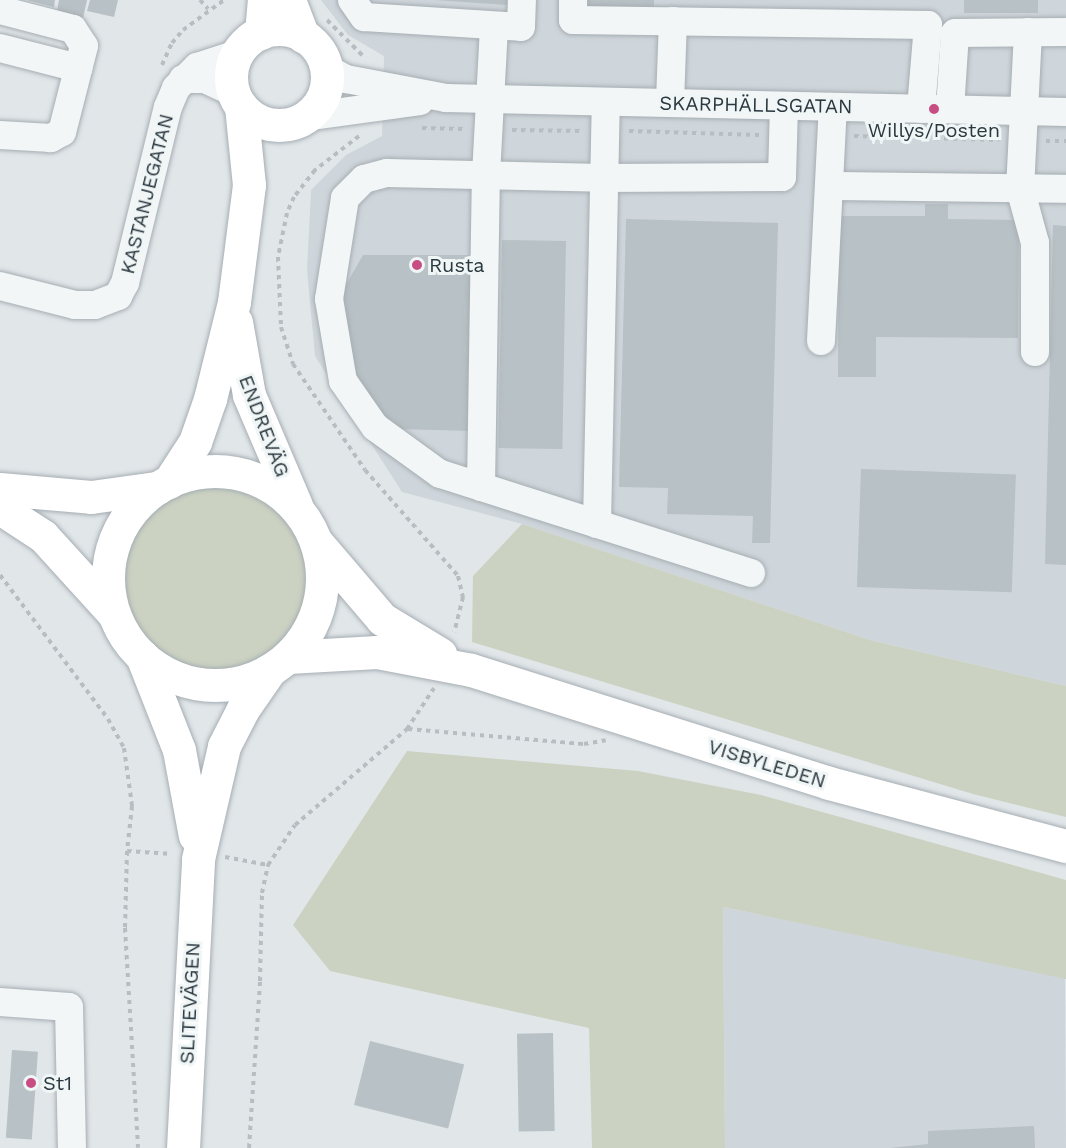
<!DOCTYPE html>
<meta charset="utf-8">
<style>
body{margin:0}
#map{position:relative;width:1066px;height:1148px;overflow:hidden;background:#e1e6e9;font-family:"Work Sans",sans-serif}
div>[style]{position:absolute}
.built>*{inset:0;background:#cfd6db}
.green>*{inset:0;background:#cbd2c2}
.round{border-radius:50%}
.building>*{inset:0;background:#b8c1c5;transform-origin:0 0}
.path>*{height:4px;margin-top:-2px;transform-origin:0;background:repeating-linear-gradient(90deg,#b7bdc0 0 4.5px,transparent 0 9px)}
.roads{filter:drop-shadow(0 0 2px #a6aeb3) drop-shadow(0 0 2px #a6aeb3)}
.minor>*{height:28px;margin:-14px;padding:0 14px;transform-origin:14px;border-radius:14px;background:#f3f6f7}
.major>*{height:33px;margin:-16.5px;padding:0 16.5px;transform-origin:16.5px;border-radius:16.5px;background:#fff}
.major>.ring{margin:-16.5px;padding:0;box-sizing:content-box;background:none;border:33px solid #fff;border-radius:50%}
.dots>*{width:16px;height:16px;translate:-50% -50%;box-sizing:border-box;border:3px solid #f0f5f6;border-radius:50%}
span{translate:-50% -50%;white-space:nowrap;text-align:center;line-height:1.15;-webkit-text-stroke:6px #f0f5f6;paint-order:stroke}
.street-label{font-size:20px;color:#2a383f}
.poi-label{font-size:20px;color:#2a383f}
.left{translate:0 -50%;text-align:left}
</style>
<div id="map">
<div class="built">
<div style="clip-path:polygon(321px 0,1066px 0,1066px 686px,870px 640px,522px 524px,402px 492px,315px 356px,307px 270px,311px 190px,346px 155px,382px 136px,384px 56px,348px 35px)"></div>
<div style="clip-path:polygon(723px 907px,1065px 977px,1066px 1148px,725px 1148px)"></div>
</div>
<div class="green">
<div class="round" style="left:123px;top:483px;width:188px;height:188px"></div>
<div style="clip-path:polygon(522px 524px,870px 640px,1066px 686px,1066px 817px,973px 794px,472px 642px,473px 576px)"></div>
<div style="clip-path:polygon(407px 751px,638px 771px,761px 795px,1066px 880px,1066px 979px,723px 907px,725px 1148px,592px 1148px,589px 1028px,330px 971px,293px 925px)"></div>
</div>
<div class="building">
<div style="clip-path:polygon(27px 0,55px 0,54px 7px)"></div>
<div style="clip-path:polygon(59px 0,87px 0,83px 18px,57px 11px)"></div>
<div style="clip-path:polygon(90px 0,118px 0,114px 17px,87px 11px)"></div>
<div style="clip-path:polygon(435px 0,507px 0,507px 5px)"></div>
<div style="left:588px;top:0;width:66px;height:11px"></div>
<div style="left:964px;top:0;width:74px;height:13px"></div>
<div style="clip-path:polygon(925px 204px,948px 204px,948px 219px,1019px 220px,1018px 338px,876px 337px,876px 377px,838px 377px,839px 216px,925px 216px)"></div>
<div style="clip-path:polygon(626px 219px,778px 223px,770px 543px,752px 543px,753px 516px,667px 514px,668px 488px,619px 487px)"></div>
<div style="clip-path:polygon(1053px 225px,1066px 226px,1066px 565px,1045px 564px)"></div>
<div style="left:502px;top:240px;width:64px;height:208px;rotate:1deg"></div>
<div style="clip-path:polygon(363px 255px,475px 255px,471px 431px,398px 429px,362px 392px,347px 344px,343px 290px)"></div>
<div style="left:861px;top:469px;width:155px;height:118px;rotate:2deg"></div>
<div style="left:553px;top:1033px;width:98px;height:36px;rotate:89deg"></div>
<div style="left:370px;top:1041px;width:97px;height:66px;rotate:14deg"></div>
<div style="left:12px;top:1050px;width:26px;height:88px;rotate:4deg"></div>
<div style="clip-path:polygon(1034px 1126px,1035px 1148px,890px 1148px,928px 1144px,928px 1131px)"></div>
</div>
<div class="path">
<div style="left:200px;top:0;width:12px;rotate:48deg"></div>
<div style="left:327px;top:20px;width:52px;rotate:45deg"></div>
<div style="left:162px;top:65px;width:24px;rotate:-66deg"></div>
<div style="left:172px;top:43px;width:17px;rotate:-50deg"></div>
<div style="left:183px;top:30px;width:51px;rotate:-36.2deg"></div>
<div style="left:422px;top:128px;width:43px;rotate:1.3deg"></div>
<div style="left:512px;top:130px;width:70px;rotate:0.8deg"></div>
<div style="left:629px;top:131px;width:130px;rotate:1.8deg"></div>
<div style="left:359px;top:136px;width:56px;rotate:142.3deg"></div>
<div style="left:315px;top:170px;width:34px;rotate:128deg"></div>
<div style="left:294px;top:197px;width:17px;rotate:114deg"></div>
<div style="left:287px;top:213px;width:45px;rotate:101.6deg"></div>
<div style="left:278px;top:257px;width:70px;rotate:87.5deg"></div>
<div style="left:281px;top:327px;width:39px;rotate:72deg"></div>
<div style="left:293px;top:364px;width:128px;rotate:55.8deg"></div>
<div style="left:365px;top:470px;width:141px;rotate:48.7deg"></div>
<div style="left:458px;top:576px;width:22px;rotate:77deg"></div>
<div style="left:463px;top:597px;width:36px;rotate:104deg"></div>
<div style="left:854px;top:136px;width:145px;rotate:1.6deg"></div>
<div style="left:1046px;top:141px;width:20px"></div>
<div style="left:0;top:575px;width:180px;rotate:53.1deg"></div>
<div style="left:108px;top:719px;width:33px;rotate:61deg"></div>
<div style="left:124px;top:748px;width:59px;rotate:82.1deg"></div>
<div style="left:132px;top:806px;width:45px;rotate:96.3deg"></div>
<div style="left:127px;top:851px;width:45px;rotate:3.8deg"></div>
<div style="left:408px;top:729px;width:177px;rotate:4.9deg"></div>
<div style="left:584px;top:744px;width:22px;rotate:-10deg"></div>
<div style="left:127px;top:851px;width:77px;rotate:91.5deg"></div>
<div style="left:125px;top:928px;width:220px;rotate:86.6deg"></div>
<div style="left:225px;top:857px;width:44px;rotate:10.5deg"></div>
<div style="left:268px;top:865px;width:48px;rotate:-56deg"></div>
<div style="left:295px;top:825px;width:148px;rotate:-40.6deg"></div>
<div style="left:407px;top:729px;width:49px;rotate:-56.6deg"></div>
<div style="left:249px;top:1148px;width:167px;rotate:-86.2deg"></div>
<div style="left:260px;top:981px;width:88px;rotate:-88.7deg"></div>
<div style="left:262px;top:893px;width:29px;rotate:-78deg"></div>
</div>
<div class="roads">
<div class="minor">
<div style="left:352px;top:0;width:21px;rotate:55deg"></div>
<div style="left:364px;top:17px;width:157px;rotate:3.6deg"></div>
<div style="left:521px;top:27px;width:27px;rotate:-88deg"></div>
<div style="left:573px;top:0;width:20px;rotate:90deg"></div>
<div style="left:573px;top:20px;width:355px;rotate:0.8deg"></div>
<div style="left:928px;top:25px;width:84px;rotate:94.8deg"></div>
<div style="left:0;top:10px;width:75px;rotate:14.6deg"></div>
<div style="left:73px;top:29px;width:20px;rotate:57deg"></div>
<div style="left:84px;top:46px;width:89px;rotate:104.3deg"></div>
<div style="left:62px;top:132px;width:13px;rotate:151deg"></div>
<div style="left:51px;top:138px;width:51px;rotate:-176.6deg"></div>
<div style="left:1028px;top:32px;width:156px;rotate:92.9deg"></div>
<div style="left:1020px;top:188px;width:57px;rotate:74.7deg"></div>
<div style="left:1035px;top:243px;width:109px;rotate:90deg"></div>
<div style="left:0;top:48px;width:81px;rotate:14.4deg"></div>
<div style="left:326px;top:68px;width:23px;rotate:29deg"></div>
<div style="left:346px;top:79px;width:102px;rotate:10.8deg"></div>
<div style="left:446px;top:98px;width:620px;rotate:1.29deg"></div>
<div style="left:183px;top:79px;width:22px"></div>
<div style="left:205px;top:79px;width:31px;rotate:25deg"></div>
<div style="left:670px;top:102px;width:81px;rotate:-87.9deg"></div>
<div style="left:950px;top:109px;width:76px;rotate:-86.2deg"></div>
<div style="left:955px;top:33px;width:111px;rotate:-0.5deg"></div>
<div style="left:305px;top:117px;width:116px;rotate:-7.9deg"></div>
<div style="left:830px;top:186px;width:236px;rotate:0.7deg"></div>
<div style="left:0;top:286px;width:77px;rotate:14.2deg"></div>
<div style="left:75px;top:305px;width:20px"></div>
<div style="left:95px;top:305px;width:25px;rotate:-21deg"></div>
<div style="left:118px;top:296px;width:15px;rotate:-62deg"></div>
<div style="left:125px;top:283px;width:181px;rotate:-76.3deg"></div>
<div style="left:168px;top:107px;width:21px;rotate:-67deg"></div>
<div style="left:176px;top:88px;width:30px;rotate:-45deg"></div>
<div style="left:197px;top:67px;width:42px;rotate:-18deg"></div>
<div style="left:821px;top:341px;width:234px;rotate:-87.1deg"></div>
<div style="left:481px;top:487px;width:312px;rotate:-89.1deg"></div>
<div style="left:486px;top:175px;width:149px;rotate:-86.9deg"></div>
<div style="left:597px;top:524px;width:421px;rotate:-88.8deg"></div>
<div style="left:751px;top:573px;width:326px;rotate:-162.3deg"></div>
<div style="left:440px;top:474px;width:80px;rotate:-144.1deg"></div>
<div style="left:375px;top:427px;width:56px;rotate:-124.8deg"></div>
<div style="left:343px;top:381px;width:83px;rotate:-99.7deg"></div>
<div style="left:329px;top:299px;width:102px;rotate:-81deg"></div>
<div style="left:345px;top:198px;width:27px;rotate:-45deg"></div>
<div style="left:364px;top:179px;width:24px;rotate:-15deg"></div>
<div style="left:387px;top:173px;width:215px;rotate:1.3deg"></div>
<div style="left:602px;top:178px;width:180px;rotate:-0.3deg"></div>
<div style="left:782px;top:177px;width:71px;rotate:-88.4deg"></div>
<div style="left:0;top:1002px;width:69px;rotate:4.1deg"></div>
<div style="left:69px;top:1007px;width:141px;rotate:88.8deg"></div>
</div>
<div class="major">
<div style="left:289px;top:0;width:39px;rotate:69deg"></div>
<div class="ring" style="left:231px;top:29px;width:63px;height:63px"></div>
<div style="left:261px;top:33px;width:33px;rotate:-85deg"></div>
<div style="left:236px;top:322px;width:74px;rotate:79.9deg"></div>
<div style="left:249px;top:395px;width:120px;rotate:66.9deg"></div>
<div class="ring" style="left:108px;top:471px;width:181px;height:181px"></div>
<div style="left:169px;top:482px;width:48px;rotate:-57deg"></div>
<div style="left:195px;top:442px;width:46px;rotate:-70.8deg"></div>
<div style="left:210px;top:399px;width:100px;rotate:-76.1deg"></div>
<div style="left:234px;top:302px;width:118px;rotate:-82.7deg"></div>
<div style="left:249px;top:185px;width:79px;rotate:-95.8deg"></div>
<div style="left:0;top:489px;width:91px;rotate:5deg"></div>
<div style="left:91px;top:497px;width:67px;rotate:-7.8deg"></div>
<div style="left:0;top:508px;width:51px;rotate:33.1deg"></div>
<div style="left:43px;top:536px;width:105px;rotate:47.7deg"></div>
<div style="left:318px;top:544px;width:99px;rotate:49.5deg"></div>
<div style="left:382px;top:619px;width:68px;rotate:31.1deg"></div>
<div style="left:142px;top:656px;width:101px;rotate:68.5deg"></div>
<div style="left:179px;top:750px;width:87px;rotate:79.5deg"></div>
<div style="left:288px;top:657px;width:89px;rotate:-3.2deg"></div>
<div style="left:377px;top:652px;width:96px;rotate:10.8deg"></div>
<div style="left:471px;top:670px;width:375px;rotate:17.5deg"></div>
<div style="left:829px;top:783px;width:245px;rotate:14.9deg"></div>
<div style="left:183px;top:1148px;width:289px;rotate:-87deg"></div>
<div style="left:198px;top:859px;width:116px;rotate:-77deg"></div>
<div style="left:224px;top:746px;width:42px;rotate:-62.8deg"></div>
<div style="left:243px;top:709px;width:47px;rotate:-55.3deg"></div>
</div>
</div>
<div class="dots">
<div style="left:934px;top:109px;background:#c74d83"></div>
<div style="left:417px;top:265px;background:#c74d83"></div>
<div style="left:31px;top:1083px;background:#c74d83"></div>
</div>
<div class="street-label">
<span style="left:756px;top:105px;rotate:1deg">SKARPHÄLLSGATAN</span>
<span style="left:147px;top:194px;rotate:-76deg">KASTANJEGATAN</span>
<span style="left:264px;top:426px;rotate:69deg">ENDREVÄG</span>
<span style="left:767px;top:764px;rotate:17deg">VISBYLEDEN</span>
<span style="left:190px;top:1003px;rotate:-87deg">SLITEVÄGEN</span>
</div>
<div class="poi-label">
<span style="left:934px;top:130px">Willys/Posten</span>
<span class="left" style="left:429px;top:265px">Rusta</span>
<span class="left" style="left:43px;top:1083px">St1</span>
</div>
</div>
